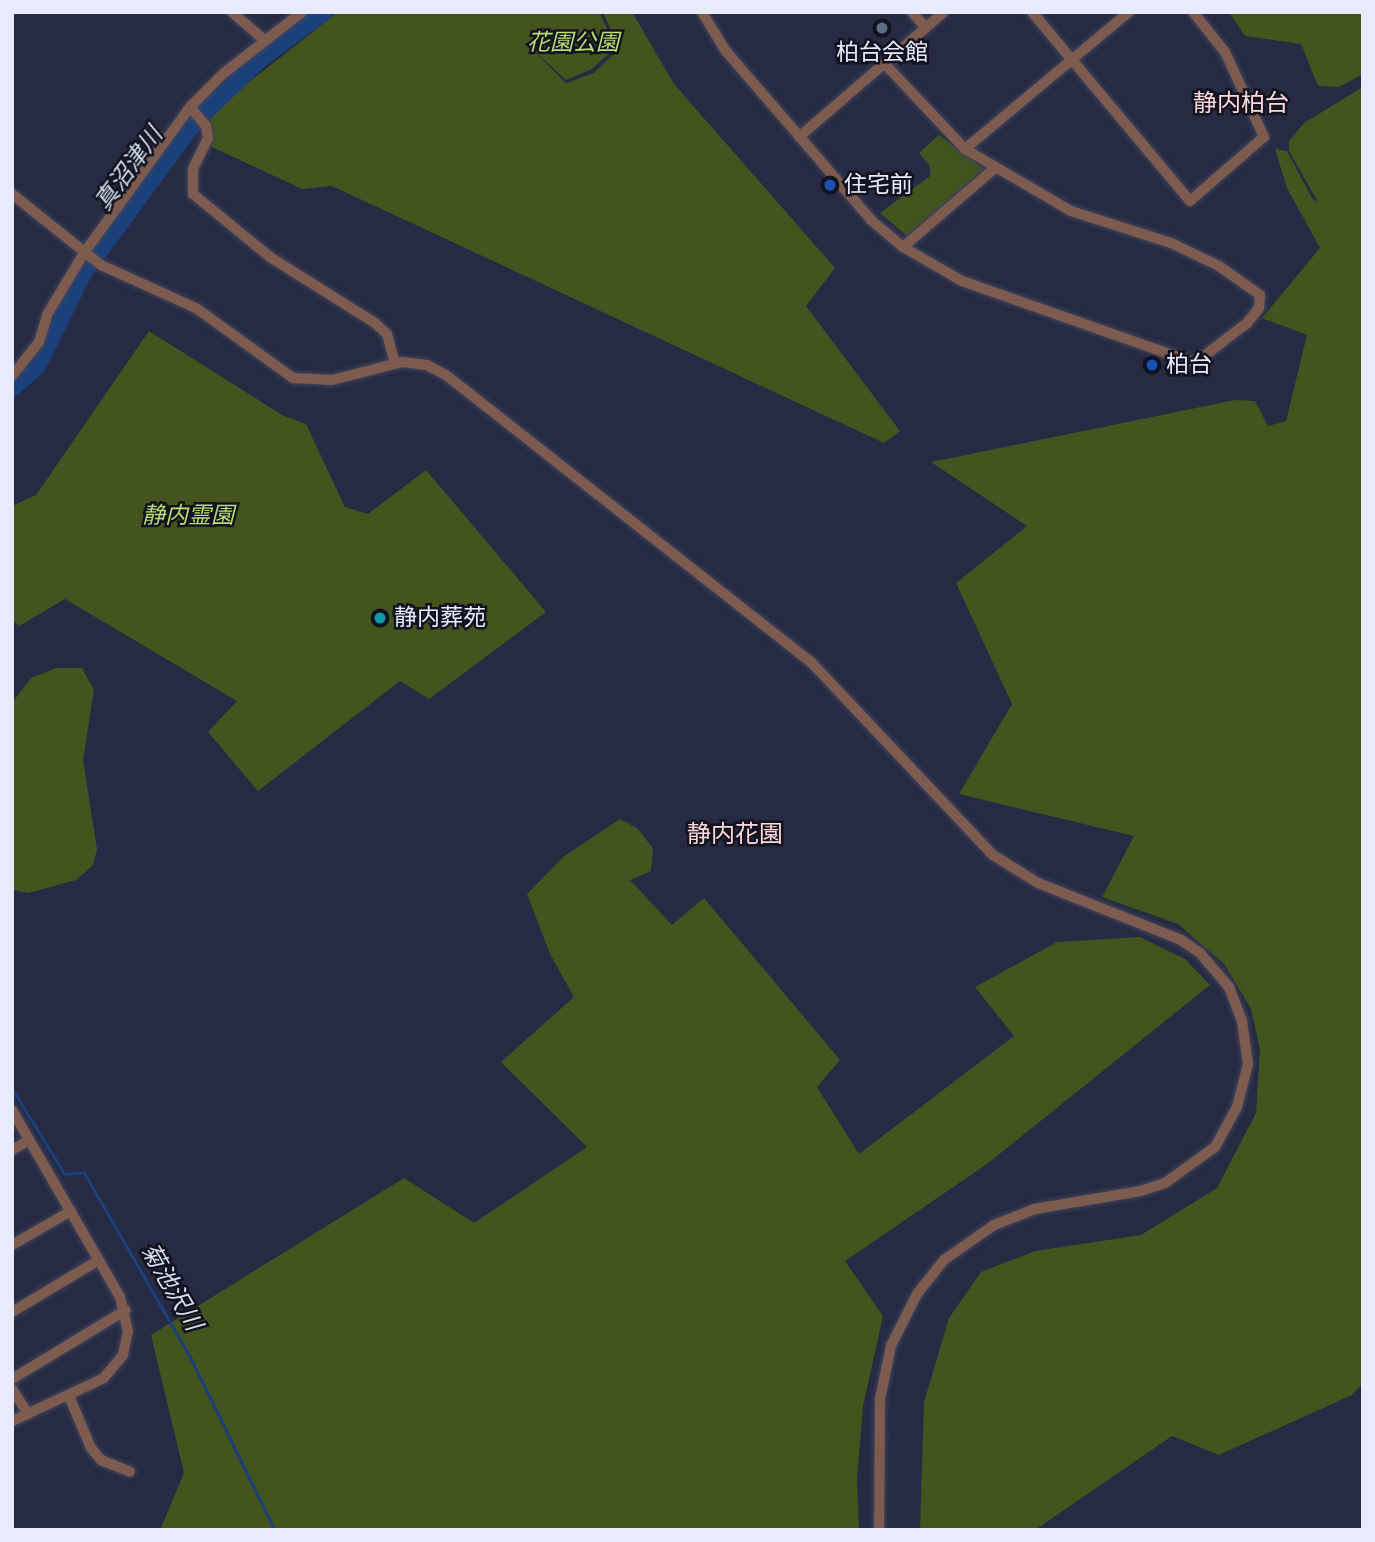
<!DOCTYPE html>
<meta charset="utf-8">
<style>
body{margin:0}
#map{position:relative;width:1375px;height:1542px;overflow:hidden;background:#262a42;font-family:"Times New Roman","Noto Sans JP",serif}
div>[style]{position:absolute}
.green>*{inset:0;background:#43541e}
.stream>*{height:2.5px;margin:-1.25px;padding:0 1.25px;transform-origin:1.25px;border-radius:1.25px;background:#1a417c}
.river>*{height:18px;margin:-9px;padding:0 9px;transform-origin:9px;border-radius:9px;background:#1a417c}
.roads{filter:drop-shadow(0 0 2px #41455c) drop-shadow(0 0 2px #41455c)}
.minor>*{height:10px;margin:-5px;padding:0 5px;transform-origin:5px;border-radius:5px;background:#7e5b4f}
.dots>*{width:19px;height:19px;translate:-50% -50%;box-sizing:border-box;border:4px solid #12131e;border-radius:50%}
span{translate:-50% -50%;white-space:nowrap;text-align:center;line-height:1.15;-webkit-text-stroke:5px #12131e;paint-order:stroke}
.park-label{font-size:23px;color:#b9dd73;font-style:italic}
.poi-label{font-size:23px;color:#e8ebfc}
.left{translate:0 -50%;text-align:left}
.neighbourhood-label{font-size:24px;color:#fcd8da}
.water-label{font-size:24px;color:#d3dff1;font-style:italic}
.frame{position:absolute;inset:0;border:14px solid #e8ebfc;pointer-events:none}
</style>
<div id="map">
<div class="green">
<div style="clip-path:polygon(338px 12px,599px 12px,616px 47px,592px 69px,566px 80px,530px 47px,566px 83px,594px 73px,619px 49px,603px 12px,632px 12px,674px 84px,835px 268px,806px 306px,900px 431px,884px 443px,332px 186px,302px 189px,212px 147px,206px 116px)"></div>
<div style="clip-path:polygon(1229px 12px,1363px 12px,1363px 74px,1339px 87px,1318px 86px,1301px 44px,1245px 36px)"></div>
<div style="clip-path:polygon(1363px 87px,1363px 1383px,1352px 1395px,1219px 1455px,1172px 1436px,1035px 1530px,920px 1530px,924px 1402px,949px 1318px,981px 1272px,1035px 1251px,1141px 1235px,1217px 1188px,1256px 1113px,1260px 1050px,1251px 1009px,1225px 965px,1178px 924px,1102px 897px,1134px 836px,959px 794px,1012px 704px,956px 583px,1027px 526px,931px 462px,1235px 400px,1255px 401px,1268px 426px,1286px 421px,1307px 335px,1262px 318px,1320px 248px,1287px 188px,1275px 149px,1287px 151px,1312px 198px,1318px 202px,1289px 151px,1289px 141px,1304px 123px)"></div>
<div style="clip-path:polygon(939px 135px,984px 169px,907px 236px,880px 213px,930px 176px,930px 166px,919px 153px)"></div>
<div style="clip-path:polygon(149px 331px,282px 415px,306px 424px,345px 507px,368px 514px,426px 470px,546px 612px,429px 699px,400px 681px,258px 791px,208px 732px,237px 701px,65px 599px,19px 626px,12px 620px,12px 506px,36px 495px)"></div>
<div style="clip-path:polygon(56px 668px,82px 668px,94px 690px,83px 760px,97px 849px,93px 865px,76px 880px,29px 893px,12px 890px,12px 703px,31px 678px)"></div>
<div style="clip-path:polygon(620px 819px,637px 828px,653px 848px,651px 871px,630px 880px,672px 925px,704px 898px,840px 1060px,817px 1087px,859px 1154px,1014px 1036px,975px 987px,1057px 942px,1140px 937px,1185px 959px,1210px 985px,987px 1164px,845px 1261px,883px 1316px,863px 1406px,857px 1479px,859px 1530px,160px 1530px,184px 1473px,151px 1335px,404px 1178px,474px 1223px,587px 1147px,501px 1062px,574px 997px,550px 954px,527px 894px,563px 857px)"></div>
</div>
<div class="stream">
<div style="left:12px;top:1088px;width:101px;rotate:58.4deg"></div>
<div style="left:65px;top:1174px;width:19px;rotate:-6deg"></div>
<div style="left:84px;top:1172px;width:217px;rotate:60.1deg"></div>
<div style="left:192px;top:1360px;width:189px;rotate:64deg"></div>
</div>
<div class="river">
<div style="left:12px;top:388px;width:33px;rotate:-41deg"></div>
<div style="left:37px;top:366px;width:104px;rotate:-63.7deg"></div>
<div style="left:83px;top:273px;width:186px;rotate:-53.7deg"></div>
<div style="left:193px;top:123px;width:95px;rotate:-43.7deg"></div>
<div style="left:262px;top:57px;width:77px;rotate:-36deg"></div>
</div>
<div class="roads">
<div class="minor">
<div style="left:232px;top:12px;width:43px;rotate:41.2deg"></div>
<div style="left:702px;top:12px;width:44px;rotate:58.8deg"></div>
<div style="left:725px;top:50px;width:224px;rotate:49.3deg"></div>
<div style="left:871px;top:220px;width:42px;rotate:40.2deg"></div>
<div style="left:903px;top:247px;width:68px;rotate:30deg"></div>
<div style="left:962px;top:281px;width:247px;rotate:19.4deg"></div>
<div style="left:1195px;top:363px;width:66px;rotate:-37.6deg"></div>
<div style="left:1247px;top:323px;width:19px;rotate:-51deg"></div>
<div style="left:1259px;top:308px;width:13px;rotate:-86deg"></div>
<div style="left:1260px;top:295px;width:50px;rotate:-144.7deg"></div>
<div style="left:1219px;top:266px;width:53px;rotate:-154.4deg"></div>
<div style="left:1171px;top:243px;width:105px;rotate:-162.3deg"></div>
<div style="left:1071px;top:211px;width:123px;rotate:-149.7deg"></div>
<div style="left:965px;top:149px;width:117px;rotate:-133.3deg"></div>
<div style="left:912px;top:12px;width:21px;rotate:49deg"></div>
<div style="left:1032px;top:12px;width:246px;rotate:50.1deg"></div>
<div style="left:1190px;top:201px;width:98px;rotate:-40.9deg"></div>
<div style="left:1264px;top:137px;width:94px;rotate:-114.6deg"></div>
<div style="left:1225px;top:52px;width:51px;rotate:-128.7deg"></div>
<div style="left:190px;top:107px;width:25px;rotate:50deg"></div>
<div style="left:206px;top:126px;width:12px;rotate:81deg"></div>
<div style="left:208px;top:138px;width:34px;rotate:116deg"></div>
<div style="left:193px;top:169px;width:25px;rotate:90deg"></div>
<div style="left:193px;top:194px;width:99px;rotate:39.3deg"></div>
<div style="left:270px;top:257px;width:124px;rotate:32.2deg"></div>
<div style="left:375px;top:323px;width:16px;rotate:43deg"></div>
<div style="left:387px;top:334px;width:30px;rotate:75deg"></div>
<div style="left:799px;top:137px;width:191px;rotate:-40.8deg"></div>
<div style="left:965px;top:149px;width:214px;rotate:-39.9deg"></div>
<div style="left:12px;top:194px;width:114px;rotate:38.6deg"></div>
<div style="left:101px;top:265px;width:104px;rotate:24.4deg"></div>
<div style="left:196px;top:308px;width:120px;rotate:35.8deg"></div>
<div style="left:293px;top:378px;width:39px;rotate:3deg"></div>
<div style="left:332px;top:380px;width:72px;rotate:-14.4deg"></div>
<div style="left:402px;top:362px;width:25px;rotate:7deg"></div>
<div style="left:427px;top:365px;width:21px;rotate:28deg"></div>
<div style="left:446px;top:375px;width:464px;rotate:38.2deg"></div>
<div style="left:811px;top:662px;width:265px;rotate:46.7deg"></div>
<div style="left:993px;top:855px;width:53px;rotate:31.9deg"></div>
<div style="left:1038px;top:883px;width:154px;rotate:21.7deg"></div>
<div style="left:1181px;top:940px;width:23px;rotate:34deg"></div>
<div style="left:1200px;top:953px;width:45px;rotate:49.5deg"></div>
<div style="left:1229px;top:987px;width:36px;rotate:69deg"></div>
<div style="left:1242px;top:1021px;width:43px;rotate:82.1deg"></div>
<div style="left:1248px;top:1064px;width:44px;rotate:104.3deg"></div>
<div style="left:1237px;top:1107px;width:46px;rotate:118.8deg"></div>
<div style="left:1215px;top:1147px;width:62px;rotate:144.2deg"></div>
<div style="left:1165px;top:1183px;width:25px;rotate:162deg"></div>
<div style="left:1141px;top:1191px;width:108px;rotate:170.4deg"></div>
<div style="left:1035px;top:1209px;width:44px;rotate:158.7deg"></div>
<div style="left:994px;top:1225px;width:61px;rotate:145deg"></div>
<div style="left:944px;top:1260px;width:43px;rotate:128.5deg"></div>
<div style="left:917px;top:1294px;width:58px;rotate:116.6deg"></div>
<div style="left:891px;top:1346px;width:54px;rotate:101.7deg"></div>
<div style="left:880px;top:1399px;width:131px;rotate:90.4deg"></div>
<div style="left:903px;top:247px;width:121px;rotate:-40.7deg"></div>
<div style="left:12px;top:376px;width:43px;rotate:-51.5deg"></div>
<div style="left:39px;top:342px;width:30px;rotate:-73deg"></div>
<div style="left:48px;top:313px;width:70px;rotate:-59deg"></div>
<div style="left:84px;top:253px;width:180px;rotate:-54deg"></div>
<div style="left:190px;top:107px;width:48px;rotate:-45deg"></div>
<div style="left:224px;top:73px;width:99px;rotate:-38deg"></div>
<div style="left:12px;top:1110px;width:216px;rotate:60deg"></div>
<div style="left:120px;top:1297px;width:35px;rotate:77deg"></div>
<div style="left:128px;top:1331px;width:25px;rotate:102deg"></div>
<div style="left:123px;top:1355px;width:30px;rotate:130deg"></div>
<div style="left:104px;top:1378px;width:102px;rotate:154.9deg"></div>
<div style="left:12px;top:1150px;width:20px;rotate:-30deg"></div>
<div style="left:12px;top:1245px;width:68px;rotate:-30deg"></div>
<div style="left:12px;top:1312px;width:101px;rotate:-30.9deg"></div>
<div style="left:12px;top:1379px;width:133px;rotate:-31.2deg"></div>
<div style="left:12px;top:1389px;width:30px;rotate:57deg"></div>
<div style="left:69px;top:1396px;width:56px;rotate:67.1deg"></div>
<div style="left:91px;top:1448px;width:16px;rotate:50deg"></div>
<div style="left:101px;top:1460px;width:31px;rotate:22deg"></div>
</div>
</div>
<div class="dots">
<div style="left:882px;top:28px;background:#5c6f8a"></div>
<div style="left:830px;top:185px;background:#1a4fb4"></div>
<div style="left:1152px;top:365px;background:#1a4fb4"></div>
<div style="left:380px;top:618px;background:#0f9aa8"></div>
</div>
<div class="park-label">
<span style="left:573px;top:43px">花園公園</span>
<span style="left:188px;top:516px">静内霊園</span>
</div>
<div class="poi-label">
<span style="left:882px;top:53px">柏台会館</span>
<span class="left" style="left:844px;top:185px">住宅前</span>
<span class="left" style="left:1166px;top:365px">柏台</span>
<span class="left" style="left:394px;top:618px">静内葬苑</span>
</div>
<div class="neighbourhood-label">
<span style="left:1241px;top:104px">静内柏台</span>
<span style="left:735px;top:835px">静内花園</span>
</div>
<div class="water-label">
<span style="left:129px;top:169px;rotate:-54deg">真沼津川</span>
<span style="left:171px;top:1287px;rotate:60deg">菊池沢川</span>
</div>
<div class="frame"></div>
</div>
